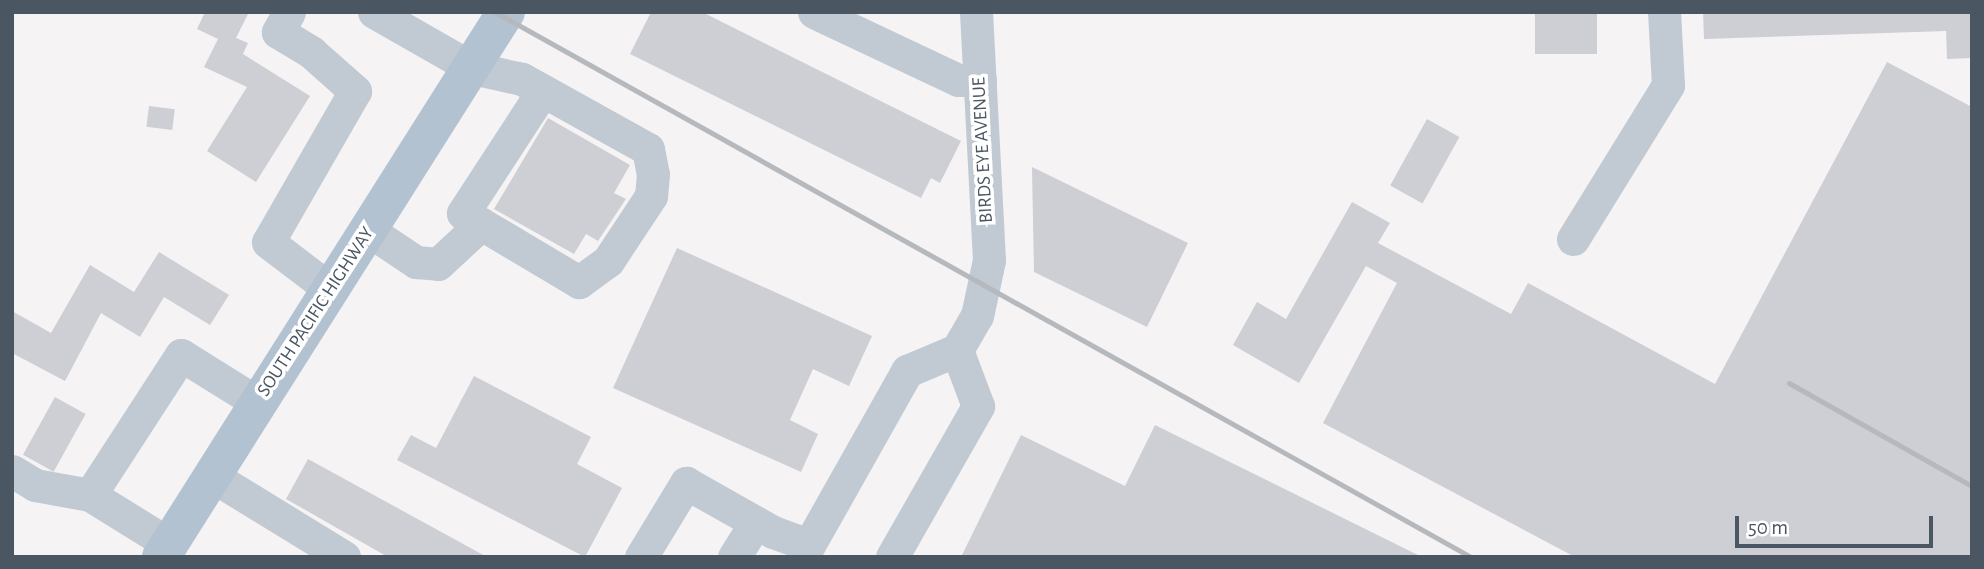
<!DOCTYPE html>
<style>
body{margin:0}
#map{position:relative;width:1984px;height:569px;overflow:hidden;background:#f5f3f3;font-family:"Alegreya Sans",sans-serif}
div>[style]{position:absolute}
.building>*{inset:0;background:#cdcfd5;transform-origin:0 0}
.minor>*{height:33px;margin:-16.5px;padding:0 16.5px;transform-origin:16.5px;border-radius:16.5px;background:#c1cad2}
.major>*{height:38px;margin:-19px;padding:0 19px;transform-origin:19px;border-radius:19px;background:#b3c2d1}
.rail>*{height:5px;margin:-2.5px;padding:0 2.5px;transform-origin:2.5px;border-radius:2.5px;background:#b5b8bd}
span{translate:-50% -50%;white-space:nowrap;text-align:center;line-height:1.15;-webkit-text-stroke:7px #fff;paint-order:stroke}
.street-label{font-size:19px;color:#4a5661}
.frame{position:absolute;inset:0;border:14px solid #4a5661;pointer-events:none}
.scale{position:absolute;left:1735px;top:516px;width:198px;height:32px;box-sizing:border-box;border:4px solid #4a5661;border-top:0;padding-left:9px;font-size:21px;line-height:24px;white-space:nowrap;color:#4a5661;-webkit-text-stroke:5px #fff;paint-order:stroke}
</style>
<div id="map">
<div class="building">
<div style="clip-path:polygon(205px 12px,249px 12px,236px 38px,248px 43px,243px 54px,310px 96px,256px 182px,207px 151px,247px 87px,204px 67px,218px 39px,197px 29px)"></div>
<div style="clip-path:polygon(651px 12px,702px 12px,961px 141px,940px 183px,931px 178px,921px 198px,630px 54px)"></div>
<div style="left:1535px;top:12px;width:62px;height:42px"></div>
<div style="clip-path:polygon(1703px 12px,1972px 12px,1972px 58px,1947px 59px,1946px 31px,1704px 39px)"></div>
<div style="clip-path:polygon(1887px 62px,1972px 107px,1972px 557px,1575px 557px,1323px 423px,1397px 283px,1366px 266px,1299px 383px,1233px 345px,1257px 302px,1286px 319px,1352px 202px,1390px 223px,1378px 243px,1511px 314px,1528px 283px,1715px 384px)"></div>
<div style="left:149px;top:106px;width:26px;height:21px;rotate:7deg"></div>
<div style="clip-path:polygon(548px 118px,630px 165px,614px 193px,626px 199px,598px 241px,586px 234px,574px 254px,494px 209px)"></div>
<div style="left:1427px;top:119px;width:37px;height:76px;rotate:29deg"></div>
<div style="clip-path:polygon(1032px 167px,1188px 243px,1147px 327px,1034px 272px)"></div>
<div style="clip-path:polygon(677px 248px,872px 336px,849px 386px,813px 369px,790px 420px,818px 434px,801px 472px,613px 388px)"></div>
<div style="clip-path:polygon(159px 252px,229px 295px,210px 325px,164px 297px,140px 337px,101px 313px,65px 381px,12px 353px,12px 311px,51px 333px,90px 265px,134px 292px)"></div>
<div style="clip-path:polygon(474px 376px,591px 437px,577px 464px,622px 488px,585px 557px,397px 460px,411px 435px,436px 448px)"></div>
<div style="left:55px;top:397px;width:35px;height:66px;rotate:29deg"></div>
<div style="clip-path:polygon(1155px 425px,1422px 557px,961px 557px,1021px 435px,1125px 486px)"></div>
<div style="clip-path:polygon(308px 459px,487px 557px,388px 557px,286px 499px)"></div>
</div>
<div class="minor">
<div style="left:289px;top:12px;width:23px;rotate:119deg"></div>
<div style="left:278px;top:32px;width:39px;rotate:31deg"></div>
<div style="left:311px;top:52px;width:59px;rotate:41.6deg"></div>
<div style="left:355px;top:91px;width:174px;rotate:119.9deg"></div>
<div style="left:268px;top:242px;width:79px;rotate:37.3deg"></div>
<div style="left:374px;top:12px;width:113px;rotate:29.7deg"></div>
<div style="left:472px;top:68px;width:51px;rotate:12.4deg"></div>
<div style="left:522px;top:79px;width:144px;rotate:29.1deg"></div>
<div style="left:648px;top:149px;width:25px;rotate:79deg"></div>
<div style="left:653px;top:174px;width:22px;rotate:95deg"></div>
<div style="left:651px;top:196px;width:78px;rotate:123.5deg"></div>
<div style="left:608px;top:261px;width:36px;rotate:144deg"></div>
<div style="left:579px;top:282px;width:135px;rotate:-149.3deg"></div>
<div style="left:463px;top:213px;width:145px;rotate:-56.9deg"></div>
<div style="left:814px;top:12px;width:159px;rotate:25.3deg"></div>
<div style="left:958px;top:80px;width:22px"></div>
<div style="left:368px;top:230px;width:58px;rotate:33.7deg"></div>
<div style="left:416px;top:262px;width:22px;rotate:5deg"></div>
<div style="left:438px;top:264px;width:59px;rotate:-42.9deg"></div>
<div style="left:1573px;top:239px;width:181px;rotate:-58.3deg"></div>
<div style="left:1668px;top:85px;width:73px;rotate:-93.1deg"></div>
<div style="left:12px;top:471px;width:27px;rotate:31deg"></div>
<div style="left:35px;top:485px;width:56px;rotate:10.3deg"></div>
<div style="left:90px;top:495px;width:93px;rotate:31.8deg"></div>
<div style="left:212px;top:476px;width:155px;rotate:31.5deg"></div>
<div style="left:90px;top:495px;width:167px;rotate:-57deg"></div>
<div style="left:181px;top:355px;width:91px;rotate:31.9deg"></div>
<div style="left:641px;top:557px;width:87px;rotate:-58.7deg"></div>
<div style="left:686px;top:483px;width:100px;rotate:29.4deg"></div>
<div style="left:773px;top:532px;width:38px;rotate:20deg"></div>
<div style="left:809px;top:545px;width:200px;rotate:-60.6deg"></div>
<div style="left:907px;top:371px;width:54px;rotate:-22.8deg"></div>
<div style="left:734px;top:557px;width:40px;rotate:-58deg"></div>
<div style="left:892px;top:557px;width:174px;rotate:-60.3deg"></div>
<div style="left:978px;top:406px;width:60px;rotate:-110.6deg"></div>
<div style="left:957px;top:350px;width:39px;rotate:-60deg"></div>
<div style="left:977px;top:316px;width:57px;rotate:-77.9deg"></div>
<div style="left:989px;top:260px;width:248px;rotate:-93deg"></div>
</div>
<div class="major">
<div style="left:161px;top:557px;width:645px;rotate:-57.67deg"></div>
</div>
<div class="rail">
<div style="left:495px;top:12px;width:1118px;rotate:29.18deg"></div>
<div style="left:1789px;top:383px;width:210px;rotate:29.4deg"></div>
</div>
<div class="street-label">
<span style="left:983px;top:150px;rotate:-93deg">BIRDS EYE AVENUE</span>
<span style="left:316px;top:312px;rotate:-57deg">SOUTH PACIFIC HIGHWAY</span>
</div>
<div class="frame"></div>
<div class="scale">50 m</div>
</div>
